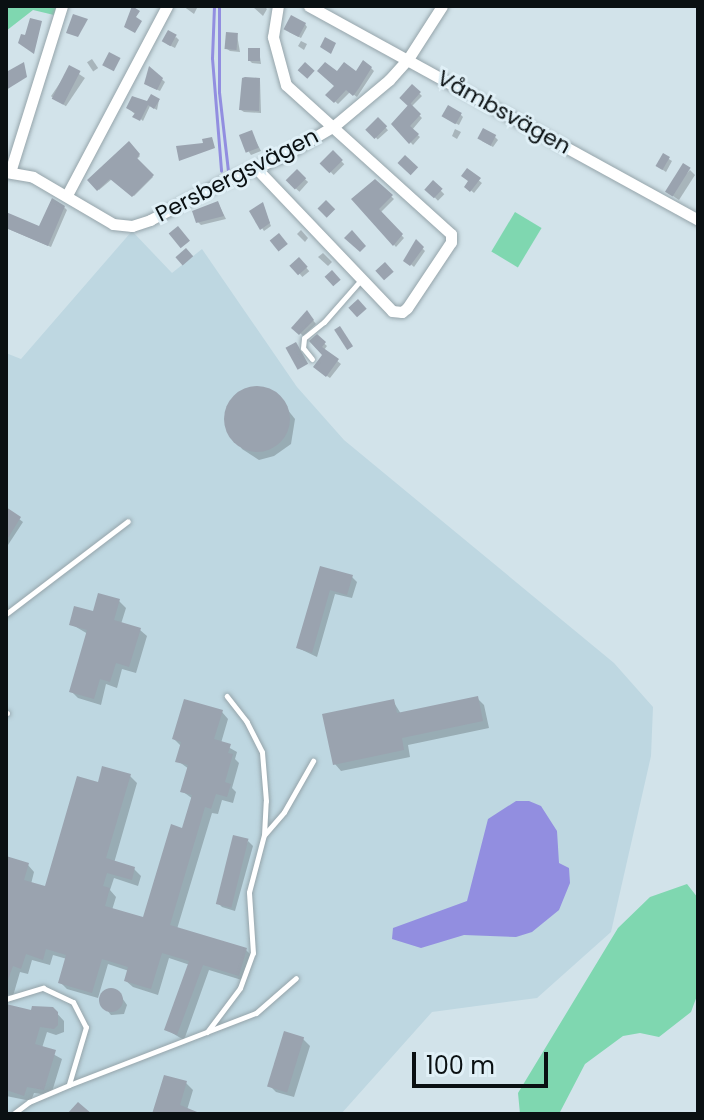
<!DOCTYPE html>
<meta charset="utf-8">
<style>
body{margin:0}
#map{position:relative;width:704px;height:1120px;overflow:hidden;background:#d2e3ea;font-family:Poppins,sans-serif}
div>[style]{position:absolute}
.built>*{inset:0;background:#bed7e1}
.green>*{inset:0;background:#7fd7b0;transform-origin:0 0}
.water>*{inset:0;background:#928ee0}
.shadow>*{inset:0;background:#0003;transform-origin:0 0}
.stream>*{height:3px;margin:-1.5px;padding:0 1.5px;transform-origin:1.5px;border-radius:1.5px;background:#928ee0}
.building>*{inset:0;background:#9aa3af;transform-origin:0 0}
.round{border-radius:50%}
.roads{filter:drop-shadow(0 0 2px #95a4aa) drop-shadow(0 0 2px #95a4aa)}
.service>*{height:5px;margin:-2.5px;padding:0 2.5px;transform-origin:2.5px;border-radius:2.5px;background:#fff}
.minor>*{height:11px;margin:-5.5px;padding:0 5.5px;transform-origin:5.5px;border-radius:5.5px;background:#fff}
span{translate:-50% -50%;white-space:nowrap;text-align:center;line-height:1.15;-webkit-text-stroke:6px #e0f0f7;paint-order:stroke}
.street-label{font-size:22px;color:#0a1012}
.frame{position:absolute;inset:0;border:8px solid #0a1012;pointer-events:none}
.scale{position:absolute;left:412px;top:1052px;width:136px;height:36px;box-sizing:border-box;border:4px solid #0a1012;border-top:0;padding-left:10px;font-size:24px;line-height:28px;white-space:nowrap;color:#0a1012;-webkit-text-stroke:6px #e0f0f7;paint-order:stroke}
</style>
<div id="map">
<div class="built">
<div style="clip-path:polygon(132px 231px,172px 273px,202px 249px,297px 387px,344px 440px,614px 663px,653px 707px,651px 756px,611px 932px,537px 998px,432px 1012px,341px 1114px,6px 1114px,6px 353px,21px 359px)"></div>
</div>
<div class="green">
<div style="clip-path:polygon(6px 6px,56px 6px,54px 15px,33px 10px,6px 31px)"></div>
<div style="left:515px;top:212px;width:31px;height:46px;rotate:31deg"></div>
<div style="clip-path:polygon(687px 884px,698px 898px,698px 993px,691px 1012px,659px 1037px,640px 1033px,623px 1036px,585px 1064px,559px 1114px,520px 1114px,518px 1093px,618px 928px,650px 897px)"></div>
</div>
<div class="water">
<div style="clip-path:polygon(516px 801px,529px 801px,541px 806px,557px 831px,559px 863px,569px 868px,570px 883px,559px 910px,532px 932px,516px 937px,464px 935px,421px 948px,392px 939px,393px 928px,467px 901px,488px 819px)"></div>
</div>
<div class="shadow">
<div style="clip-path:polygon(183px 6px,198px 6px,194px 14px)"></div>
<div style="clip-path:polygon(252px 6px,264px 6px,267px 9px,263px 16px)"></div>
<div style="clip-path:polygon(305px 24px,307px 27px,301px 38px,289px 32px)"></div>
<div style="clip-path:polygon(237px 35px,240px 52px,230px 51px,227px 49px)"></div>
<div style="clip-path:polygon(176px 37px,179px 40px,175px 48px,167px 44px)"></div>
<div style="clip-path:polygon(301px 41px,307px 44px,304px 50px,298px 46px)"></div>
<div style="clip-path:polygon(259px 50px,261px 64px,252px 63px,249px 60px)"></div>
<div style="left:92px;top:59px;width:11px;height:6px;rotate:56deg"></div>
<div style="left:70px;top:68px;width:18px;height:34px;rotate:34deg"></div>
<div style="clip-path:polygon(371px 68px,374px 71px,357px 97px,350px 92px,338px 104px,328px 95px,336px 86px,338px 73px,356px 74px)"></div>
<div style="clip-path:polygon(150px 69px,165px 82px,160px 91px,149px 86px)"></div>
<div style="clip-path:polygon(260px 80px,261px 113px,244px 112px,241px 110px)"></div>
<div style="clip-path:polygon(412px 86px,422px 96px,411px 107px,422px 118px,412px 130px,420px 137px,413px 145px,394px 124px,410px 106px,401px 97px)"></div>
<div style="clip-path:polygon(159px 100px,157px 110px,150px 106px,143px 121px,128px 108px)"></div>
<div style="clip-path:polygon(460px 114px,463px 117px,459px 125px,447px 119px)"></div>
<div style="left:378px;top:119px;width:15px;height:14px;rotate:48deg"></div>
<div style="clip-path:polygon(455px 129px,461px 132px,457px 139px,452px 136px)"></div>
<div style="clip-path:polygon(251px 132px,261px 151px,251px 155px,249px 152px)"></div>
<div style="clip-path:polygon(495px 137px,498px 140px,493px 147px,482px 141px)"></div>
<div style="clip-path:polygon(129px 144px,140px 156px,136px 160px,153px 177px,134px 196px,112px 179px,99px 190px,90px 180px)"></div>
<div style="left:333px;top:153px;width:16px;height:15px;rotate:45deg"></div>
<div style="clip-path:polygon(664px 156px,672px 161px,666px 172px,660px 168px)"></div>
<div style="clip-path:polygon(690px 170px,695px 175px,679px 200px,667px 192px)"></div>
<div style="clip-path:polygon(467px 171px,482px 183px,474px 193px,467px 187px,471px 182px)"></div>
<div style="left:297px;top:172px;width:15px;height:13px;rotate:42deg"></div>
<div style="clip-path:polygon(375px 182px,394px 199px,380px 213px,404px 238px,396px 247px,354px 199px)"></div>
<div style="left:433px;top:183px;width:16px;height:9px;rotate:45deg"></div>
<div style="clip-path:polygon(218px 203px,226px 219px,201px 225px,198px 222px)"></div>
<div style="clip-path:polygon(262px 204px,271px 226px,264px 231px,262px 228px)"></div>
<div style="clip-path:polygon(64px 207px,67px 210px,51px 247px,6px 228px,6px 215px,40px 229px)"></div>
<div style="clip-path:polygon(301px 230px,308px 238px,305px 242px,297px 234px)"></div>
<div style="clip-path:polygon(416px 242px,425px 251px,414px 267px,406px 260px)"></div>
<div style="clip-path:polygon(323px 253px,332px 262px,328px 266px,318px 257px)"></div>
<div style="left:299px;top:259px;width:16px;height:9px;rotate:50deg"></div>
<div style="clip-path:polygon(307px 313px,316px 324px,303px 336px,294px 327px)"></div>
<div style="clip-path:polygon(317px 337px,327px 346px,324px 350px,341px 364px,330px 378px,318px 370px,324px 355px)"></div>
<div style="clip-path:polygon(256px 388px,275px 394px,295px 419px,291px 444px,274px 456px,259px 460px,242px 449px,226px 424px,233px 399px)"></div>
<div style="clip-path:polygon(6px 509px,23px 522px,6px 548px)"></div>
<div style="clip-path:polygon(321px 568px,352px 577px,357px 582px,352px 598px,335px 594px,317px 657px,298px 648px)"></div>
<div style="clip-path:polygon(119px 601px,126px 608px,121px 624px,140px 630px,147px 636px,136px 673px,122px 669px,117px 688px,106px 684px,101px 705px,78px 698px,71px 691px,88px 634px,71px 624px)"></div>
<div style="clip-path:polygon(477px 698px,484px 705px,489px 728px,408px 745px,410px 757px,341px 771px,335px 764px,393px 701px,401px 714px)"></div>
<div style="clip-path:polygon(222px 712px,228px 719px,221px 743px,237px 752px,235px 759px,239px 763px,232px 788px,236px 792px,233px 803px,222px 800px,218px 814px,212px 813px,177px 929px,246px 950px,253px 957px,245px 981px,209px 970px,184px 1040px,167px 1030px,190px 965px,169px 958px,158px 995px,133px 987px,126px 981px,129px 971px,108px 964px,98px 998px,67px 989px,60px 982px,67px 959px,53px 955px,50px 965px,32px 960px,28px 974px,20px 972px,13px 996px,6px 994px,6px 858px,28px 865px,34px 872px,31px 884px,46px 889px,99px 785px,130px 776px,137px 783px,114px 863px,134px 869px,141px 876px,138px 886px,114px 878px,110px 890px,116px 897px,112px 910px,144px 920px,184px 830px,193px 799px,182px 791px,189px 769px,178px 761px,182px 747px,174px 739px)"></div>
<div style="clip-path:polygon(248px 841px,253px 846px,235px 911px,222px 907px,217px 902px)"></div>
<div style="clip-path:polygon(118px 992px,127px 1005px,124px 1014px,111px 1015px,102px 1004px,102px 994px)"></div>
<div style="clip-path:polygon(53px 1009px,64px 1021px,64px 1032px,56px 1035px,47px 1032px,42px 1048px,62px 1059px,51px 1095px,34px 1093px,31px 1101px,6px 1096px,6px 1013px)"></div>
<div style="clip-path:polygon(303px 1039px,310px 1046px,294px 1097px,276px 1092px,269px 1085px)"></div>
<div style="clip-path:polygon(186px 1083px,193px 1090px,187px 1110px,202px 1114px,154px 1114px)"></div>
</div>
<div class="stream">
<div style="left:214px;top:6px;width:52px;rotate:92.2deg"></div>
<div style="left:212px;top:58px;width:113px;rotate:85.4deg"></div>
<div style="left:219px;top:6px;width:86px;rotate:90deg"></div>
<div style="left:219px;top:92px;width:80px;rotate:83.5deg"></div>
</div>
<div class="building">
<div style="clip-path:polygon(132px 6px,140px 11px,136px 17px,142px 21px,135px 33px,124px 27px)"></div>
<div style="clip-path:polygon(73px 14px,88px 19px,78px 37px,66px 33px)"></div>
<div style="left:291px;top:15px;width:17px;height:16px;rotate:28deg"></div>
<div style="clip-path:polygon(30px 18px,42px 21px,34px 54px,18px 43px,21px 34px,25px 35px)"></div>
<div style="left:168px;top:30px;width:10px;height:13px;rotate:29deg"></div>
<div style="left:226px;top:32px;width:12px;height:17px;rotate:5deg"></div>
<div style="clip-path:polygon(325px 37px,336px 43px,331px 54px,320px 47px)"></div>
<div style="left:248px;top:48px;width:12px;height:13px"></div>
<div style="left:109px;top:52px;width:13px;height:15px;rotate:27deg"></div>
<div style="clip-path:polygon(363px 60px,372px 67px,359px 88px,353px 96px,346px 90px,334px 103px,325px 95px,334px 86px,317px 71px,325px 62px,337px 71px,344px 62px,356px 71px)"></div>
<div style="clip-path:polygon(24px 62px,27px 77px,6px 90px,8px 71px)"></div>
<div style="left:305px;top:62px;width:13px;height:11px;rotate:42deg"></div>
<div style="left:69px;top:65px;width:13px;height:38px;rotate:27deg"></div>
<div style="clip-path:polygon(149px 66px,163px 78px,157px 90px,144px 84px)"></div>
<div style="clip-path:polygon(245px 77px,260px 78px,259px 111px,239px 110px,242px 78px)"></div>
<div style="left:412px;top:84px;width:12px;height:19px;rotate:42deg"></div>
<div style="clip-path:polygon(151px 94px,160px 99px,154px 109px,148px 105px,140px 121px,132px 117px,135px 113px,126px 108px,132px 96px,147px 101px)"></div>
<div style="clip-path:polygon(410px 103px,421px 114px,410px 126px,419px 134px,409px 144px,391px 124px)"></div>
<div style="left:448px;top:105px;width:16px;height:13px;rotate:30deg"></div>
<div style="left:378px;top:117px;width:13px;height:18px;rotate:45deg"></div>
<div style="left:483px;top:128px;width:15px;height:12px;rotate:28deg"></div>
<div style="left:252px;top:130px;width:19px;height:14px;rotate:69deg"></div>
<div style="clip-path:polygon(212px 137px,215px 148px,179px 161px,176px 146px,203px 143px,202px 139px)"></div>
<div style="clip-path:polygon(129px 141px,140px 154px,137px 158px,154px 175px,132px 197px,110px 179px,97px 191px,87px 180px)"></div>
<div style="left:333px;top:150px;width:14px;height:19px;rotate:45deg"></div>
<div style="left:663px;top:153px;width:8px;height:15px;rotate:30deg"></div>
<div style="left:405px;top:155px;width:18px;height:11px;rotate:43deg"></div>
<div style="left:683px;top:163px;width:9px;height:34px;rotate:32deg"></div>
<div style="clip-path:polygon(467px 168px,481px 178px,470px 192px,464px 187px,468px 181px,461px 176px)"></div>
<div style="left:297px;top:169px;width:13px;height:16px;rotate:45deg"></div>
<div style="clip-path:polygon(375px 179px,393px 195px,379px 209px,403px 234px,393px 246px,351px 199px)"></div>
<div style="left:433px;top:180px;width:13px;height:13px;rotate:42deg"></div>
<div style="clip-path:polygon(52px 198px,65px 206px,48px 246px,6px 228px,6px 212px,39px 226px)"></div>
<div style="left:326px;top:200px;width:13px;height:12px;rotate:45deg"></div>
<div style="clip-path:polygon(218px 201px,224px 216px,196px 223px,192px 211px)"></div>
<div style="clip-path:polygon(263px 202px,270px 223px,260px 230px,249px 211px)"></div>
<div style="left:178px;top:226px;width:19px;height:12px;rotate:51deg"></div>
<div style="clip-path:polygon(352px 230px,366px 246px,360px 252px,344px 238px)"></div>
<div style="left:279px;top:233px;width:14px;height:12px;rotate:51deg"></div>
<div style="clip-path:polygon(416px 239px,424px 247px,410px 266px,403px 261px)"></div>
<div style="left:186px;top:248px;width:11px;height:14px;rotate:49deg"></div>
<div style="left:299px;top:257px;width:13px;height:13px;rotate:48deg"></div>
<div style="left:385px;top:262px;width:13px;height:13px;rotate:48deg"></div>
<div style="left:332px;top:270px;width:13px;height:10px;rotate:48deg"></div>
<div style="left:358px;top:299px;width:13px;height:13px;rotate:48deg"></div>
<div style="clip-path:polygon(307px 310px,314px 320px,299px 335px,291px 328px)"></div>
<div style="left:340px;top:326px;width:24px;height:7px;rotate:57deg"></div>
<div style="clip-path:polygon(317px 334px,326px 342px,322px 347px,339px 359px,326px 377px,313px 367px,322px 355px,309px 341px)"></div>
<div style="left:296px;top:342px;width:25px;height:12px;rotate:61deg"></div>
<div class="round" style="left:224px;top:386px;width:66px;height:66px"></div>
<div style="clip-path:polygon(6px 507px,21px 517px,6px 541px)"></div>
<div style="clip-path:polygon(320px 566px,353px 575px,347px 595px,330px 590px,312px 653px,296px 648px)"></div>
<div style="clip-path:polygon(98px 593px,120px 599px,114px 620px,141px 628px,129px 667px,116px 663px,110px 682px,100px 679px,94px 699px,69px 692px,87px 630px,69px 625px,74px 606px,93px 611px)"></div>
<div style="clip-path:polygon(478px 696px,483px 721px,402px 738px,404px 750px,333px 765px,322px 714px,394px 699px,397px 713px)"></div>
<div style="clip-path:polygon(184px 699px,223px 710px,214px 739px,231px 744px,228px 753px,233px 754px,225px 782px,231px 784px,227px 797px,216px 794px,211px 809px,205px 807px,170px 925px,247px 948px,239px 976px,203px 965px,177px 1035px,164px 1030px,189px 961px,162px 953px,151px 989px,124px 981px,128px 967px,102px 959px,92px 993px,58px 983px,66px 955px,46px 949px,43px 960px,26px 954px,21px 969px,13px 966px,6px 985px,6px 856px,29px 863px,24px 880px,45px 886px,77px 776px,98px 782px,102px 766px,131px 774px,106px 858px,135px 867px,132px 880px,107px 873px,103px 886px,110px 888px,105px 906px,143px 917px,171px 824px,182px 828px,192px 795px,180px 792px,188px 765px,175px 762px,181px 742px,172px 739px)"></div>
<div style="left:233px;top:835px;width:16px;height:71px;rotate:14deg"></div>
<div class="round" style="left:99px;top:988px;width:24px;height:24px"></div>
<div style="clip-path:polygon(6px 1004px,31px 1010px,32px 1006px,53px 1007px,58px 1012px,58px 1025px,54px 1029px,40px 1027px,35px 1044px,56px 1050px,44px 1090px,27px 1087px,24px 1096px,6px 1090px)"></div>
<div style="left:284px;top:1031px;width:21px;height:58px;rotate:17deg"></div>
<div style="clip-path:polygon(164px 1075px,187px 1081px,180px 1105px,202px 1114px,152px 1114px)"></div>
<div style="clip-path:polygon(78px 1102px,92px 1114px,67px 1114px)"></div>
</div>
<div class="roads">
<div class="service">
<div style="left:312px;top:359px;width:14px;rotate:-129deg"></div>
<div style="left:303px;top:348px;width:10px;rotate:-84deg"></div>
<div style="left:304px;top:338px;width:26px;rotate:-39deg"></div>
<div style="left:324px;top:322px;width:55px;rotate:-48.7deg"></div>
<div style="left:6px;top:614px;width:153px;rotate:-37.3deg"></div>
<div style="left:6px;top:713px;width:1px"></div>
<div style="left:265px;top:834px;width:29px;rotate:-49deg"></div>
<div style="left:284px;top:812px;width:59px;rotate:-60.4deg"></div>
<div style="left:6px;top:999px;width:39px;rotate:-17deg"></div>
<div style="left:43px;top:988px;width:33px;rotate:25deg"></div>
<div style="left:73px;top:1002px;width:28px;rotate:63deg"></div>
<div style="left:86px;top:1027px;width:59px;rotate:106.6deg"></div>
<div style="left:207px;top:1032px;width:55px;rotate:-53.1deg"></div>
<div style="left:240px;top:988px;width:37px;rotate:-70deg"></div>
<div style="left:253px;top:953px;width:61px;rotate:-93.8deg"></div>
<div style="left:249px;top:892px;width:59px;rotate:-75.3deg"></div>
<div style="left:264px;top:835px;width:34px;rotate:-87deg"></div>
<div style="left:266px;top:801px;width:49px;rotate:-94.7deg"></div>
<div style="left:262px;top:752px;width:34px;rotate:-117deg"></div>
<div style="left:247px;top:722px;width:33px;rotate:-128deg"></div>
<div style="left:13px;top:1114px;width:20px;rotate:-37deg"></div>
<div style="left:29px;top:1102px;width:43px;rotate:-23deg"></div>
<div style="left:69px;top:1085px;width:200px;rotate:-21.1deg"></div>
<div style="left:256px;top:1013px;width:53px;rotate:-41.2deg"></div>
</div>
<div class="minor">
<div style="left:309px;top:6px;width:444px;rotate:28.8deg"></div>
<div style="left:256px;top:168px;width:197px;rotate:46.4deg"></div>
<div style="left:392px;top:311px;width:10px;rotate:6deg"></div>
<div style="left:402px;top:312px;width:6px;rotate:-39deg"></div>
<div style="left:407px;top:308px;width:79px;rotate:-56.3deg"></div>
<div style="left:451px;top:242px;width:8px;rotate:-90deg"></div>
<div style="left:451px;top:234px;width:222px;rotate:-137.9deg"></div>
<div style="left:286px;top:85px;width:50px;rotate:-105.2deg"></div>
<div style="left:273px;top:37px;width:31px;rotate:-81deg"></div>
<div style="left:6px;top:172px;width:27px;rotate:10deg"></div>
<div style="left:33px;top:177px;width:93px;rotate:30.4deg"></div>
<div style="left:113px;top:224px;width:19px;rotate:6deg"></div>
<div style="left:132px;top:226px;width:19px;rotate:-18deg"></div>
<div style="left:150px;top:220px;width:86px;rotate:-27.8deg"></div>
<div style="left:226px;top:180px;width:62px;rotate:-22.8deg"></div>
<div style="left:283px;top:156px;width:59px;rotate:-30.5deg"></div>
<div style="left:334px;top:126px;width:72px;rotate:-39.9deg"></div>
<div style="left:389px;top:80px;width:28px;rotate:-48deg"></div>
<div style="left:408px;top:59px;width:63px;rotate:-57.3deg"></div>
<div style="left:10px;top:172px;width:174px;rotate:-72.6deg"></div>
<div style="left:67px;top:195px;width:214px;rotate:-62.1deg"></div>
</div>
</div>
<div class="street-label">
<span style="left:504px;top:112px;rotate:29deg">Våmbsvägen</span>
<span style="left:237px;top:175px;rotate:-27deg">Persbergsvägen</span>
</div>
<div class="frame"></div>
<div class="scale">100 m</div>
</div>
